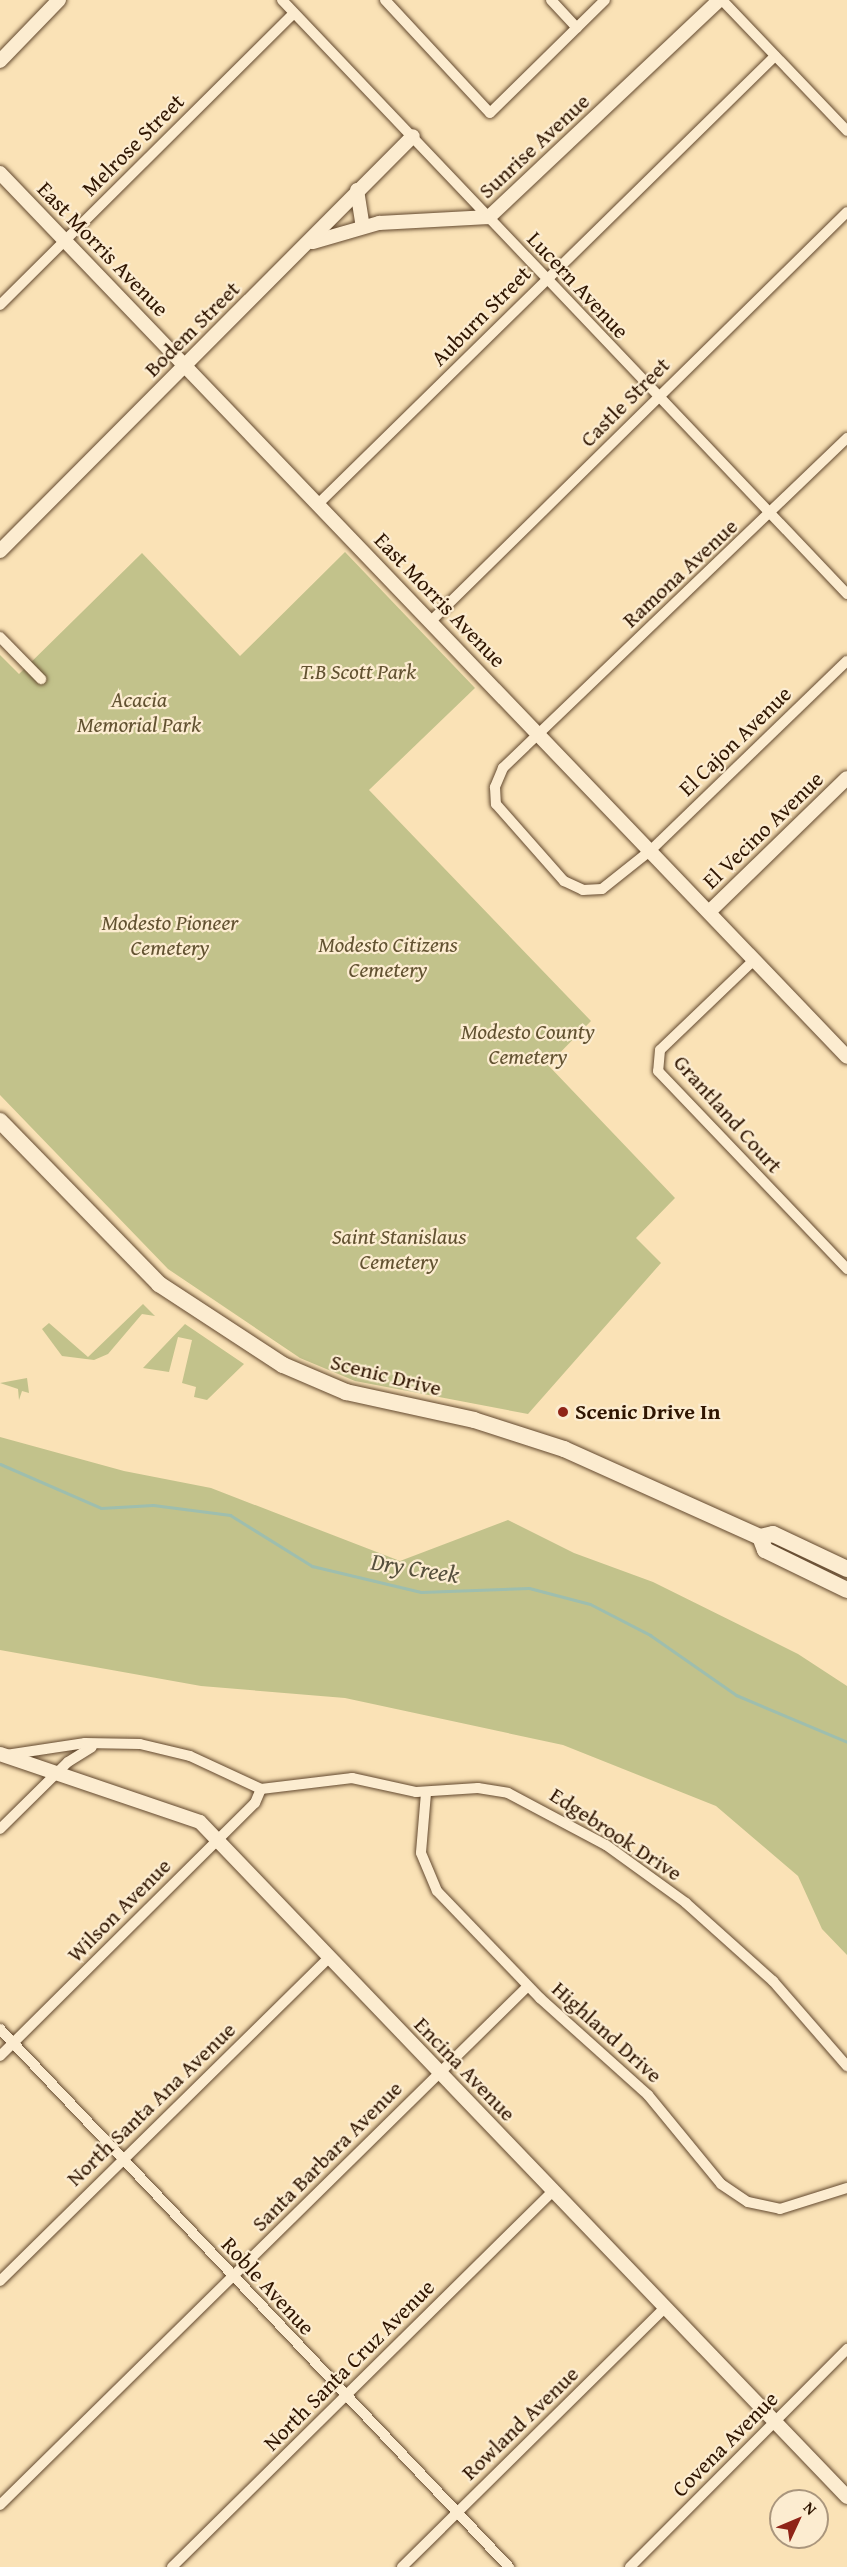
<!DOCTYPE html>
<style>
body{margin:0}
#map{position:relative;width:847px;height:2567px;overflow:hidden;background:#fae2b6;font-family:"Gentium Book Plus",serif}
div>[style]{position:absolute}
.green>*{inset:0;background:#c2c28b}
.stream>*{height:3px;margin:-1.5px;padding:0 1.5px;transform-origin:1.5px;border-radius:1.5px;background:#9ebeae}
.roads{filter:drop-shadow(0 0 2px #62482e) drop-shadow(0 0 2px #62482e)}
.minor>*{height:10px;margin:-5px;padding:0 5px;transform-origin:5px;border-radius:5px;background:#fcecd0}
.tertiary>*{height:14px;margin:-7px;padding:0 7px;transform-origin:7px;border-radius:7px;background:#fcecd0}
.secondary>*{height:16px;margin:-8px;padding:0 8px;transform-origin:8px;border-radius:8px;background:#fcecd0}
.dots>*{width:16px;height:16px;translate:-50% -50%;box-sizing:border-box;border:3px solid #fcecd0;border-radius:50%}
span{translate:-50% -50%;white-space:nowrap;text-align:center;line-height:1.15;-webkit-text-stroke:4.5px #fcecd0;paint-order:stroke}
.street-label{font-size:22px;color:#2f1500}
.park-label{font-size:22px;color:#625231;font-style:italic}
.poi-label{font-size:22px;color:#2f1500;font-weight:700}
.left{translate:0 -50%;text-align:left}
.water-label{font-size:24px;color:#56503d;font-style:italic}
.north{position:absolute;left:769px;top:2489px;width:60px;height:60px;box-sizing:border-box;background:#fcecd0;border:2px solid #aa967d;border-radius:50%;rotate:46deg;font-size:16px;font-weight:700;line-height:24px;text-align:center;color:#2f1500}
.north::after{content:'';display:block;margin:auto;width:21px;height:27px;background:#8f2418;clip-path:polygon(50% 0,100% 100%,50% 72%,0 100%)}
</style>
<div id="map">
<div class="green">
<div style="clip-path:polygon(345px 552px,475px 688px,369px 790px,591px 1021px,548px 1065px,675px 1198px,636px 1238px,661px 1263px,528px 1414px,355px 1381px,300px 1358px,168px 1269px,0 1095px,0 655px,19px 674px,142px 553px,240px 656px)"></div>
<div style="clip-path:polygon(143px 1304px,155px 1316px,142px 1314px,108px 1354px,94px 1360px,62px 1356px,42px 1329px,49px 1323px,88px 1357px)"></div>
<div style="clip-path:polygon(185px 1324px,244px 1364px,207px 1400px,194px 1397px,196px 1387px,182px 1383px,192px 1340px,178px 1337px,169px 1372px,143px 1368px)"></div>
<div style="clip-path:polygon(27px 1378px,29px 1393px,22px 1391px,19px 1400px,18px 1389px,0 1383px)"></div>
<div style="clip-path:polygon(0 1437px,124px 1471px,211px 1488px,400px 1561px,508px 1520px,574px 1553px,653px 1582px,798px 1654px,847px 1686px,847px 1955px,822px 1929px,798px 1876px,716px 1806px,563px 1745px,345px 1698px,201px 1686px,0 1650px)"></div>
</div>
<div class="stream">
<div style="left:0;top:1464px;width:110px;rotate:23.5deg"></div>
<div style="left:101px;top:1508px;width:52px;rotate:-3.3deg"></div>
<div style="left:153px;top:1505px;width:78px;rotate:7.4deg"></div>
<div style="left:230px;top:1515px;width:97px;rotate:31.9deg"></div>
<div style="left:312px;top:1566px;width:112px;rotate:13.4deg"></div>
<div style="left:421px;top:1592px;width:108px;rotate:-2.1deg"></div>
<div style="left:529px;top:1588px;width:63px;rotate:14.7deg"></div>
<div style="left:590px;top:1604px;width:68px;rotate:27.3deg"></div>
<div style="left:650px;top:1635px;width:105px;rotate:34.9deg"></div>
<div style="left:736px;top:1695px;width:121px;rotate:22.9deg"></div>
</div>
<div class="roads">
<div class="minor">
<div style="left:282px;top:0;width:820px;rotate:46.43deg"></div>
<div style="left:385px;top:0;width:154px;rotate:47.1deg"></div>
<div style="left:490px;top:113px;width:161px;rotate:-44.5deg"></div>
<div style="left:551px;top:0;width:38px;rotate:47deg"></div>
<div style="left:722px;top:0;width:181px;rotate:46.3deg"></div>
<div style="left:0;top:305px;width:414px;rotate:-44.8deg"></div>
<div style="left:847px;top:438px;width:477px;rotate:136.2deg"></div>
<div style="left:503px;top:768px;width:21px;rotate:113deg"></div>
<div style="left:495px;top:787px;width:17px;rotate:87deg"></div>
<div style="left:496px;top:804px;width:103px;rotate:48.6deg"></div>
<div style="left:564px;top:881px;width:21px;rotate:25deg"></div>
<div style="left:583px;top:890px;width:19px;rotate:-3deg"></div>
<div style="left:602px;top:889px;width:63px;rotate:-38.5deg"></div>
<div style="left:651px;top:850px;width:272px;rotate:-44deg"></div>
<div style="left:318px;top:504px;width:640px;rotate:-44.43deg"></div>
<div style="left:431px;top:621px;width:583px;rotate:-44.51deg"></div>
<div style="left:0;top:637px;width:59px;rotate:45.7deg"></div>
<div style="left:754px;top:960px;width:130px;rotate:136.2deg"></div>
<div style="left:660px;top:1050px;width:21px;rotate:95deg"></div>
<div style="left:658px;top:1071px;width:274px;rotate:46.3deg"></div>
<div style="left:6px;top:1755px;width:80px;rotate:-8.6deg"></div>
<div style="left:85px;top:1743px;width:55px;rotate:1deg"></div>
<div style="left:140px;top:1744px;width:51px;rotate:13.5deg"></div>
<div style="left:190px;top:1756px;width:78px;rotate:24.9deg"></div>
<div style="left:261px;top:1789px;width:92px;rotate:-6.9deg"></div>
<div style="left:352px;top:1778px;width:66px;rotate:12.3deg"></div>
<div style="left:416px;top:1792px;width:62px;rotate:-3.7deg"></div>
<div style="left:478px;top:1788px;width:30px;rotate:9deg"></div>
<div style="left:508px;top:1793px;width:111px;rotate:28deg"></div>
<div style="left:606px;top:1845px;width:99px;rotate:35.9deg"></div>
<div style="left:686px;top:1903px;width:117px;rotate:41.9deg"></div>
<div style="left:773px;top:1981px;width:113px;rotate:49deg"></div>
<div style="left:426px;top:1793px;width:60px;rotate:94.8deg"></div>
<div style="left:421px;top:1853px;width:41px;rotate:67.2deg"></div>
<div style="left:437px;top:1891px;width:149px;rotate:46.1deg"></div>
<div style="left:540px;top:1998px;width:145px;rotate:41.9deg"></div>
<div style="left:648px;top:2095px;width:115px;rotate:50.6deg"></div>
<div style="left:721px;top:2184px;width:32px;rotate:34deg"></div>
<div style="left:748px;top:2202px;width:33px;rotate:12deg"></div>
<div style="left:780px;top:2209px;width:70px;rotate:-17.4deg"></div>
<div style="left:0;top:1829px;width:95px;rotate:-44.6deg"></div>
<div style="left:68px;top:1762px;width:28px;rotate:-32deg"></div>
<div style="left:0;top:2029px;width:741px;rotate:46.59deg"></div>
<div style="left:0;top:2056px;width:359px;rotate:-44.8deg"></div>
<div style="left:255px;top:1803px;width:15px;rotate:-67deg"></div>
<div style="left:0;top:2281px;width:462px;rotate:-44.5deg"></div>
<div style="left:0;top:2505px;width:740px;rotate:-44.51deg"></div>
<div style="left:172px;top:2567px;width:535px;rotate:-44.62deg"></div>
<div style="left:402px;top:2567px;width:369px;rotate:-44.6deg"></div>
<div style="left:630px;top:2567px;width:308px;rotate:-45.1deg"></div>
</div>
<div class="tertiary">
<div style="left:0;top:61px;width:85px;rotate:-46deg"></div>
<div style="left:0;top:173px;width:1224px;rotate:46.22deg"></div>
<div style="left:357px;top:190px;width:36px;rotate:81deg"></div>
<div style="left:313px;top:242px;width:69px;rotate:-16.1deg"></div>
<div style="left:379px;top:223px;width:110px;rotate:-3.1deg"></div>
<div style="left:489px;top:217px;width:316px;rotate:-43.3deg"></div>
<div style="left:0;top:551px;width:585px;rotate:-45.14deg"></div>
<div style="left:709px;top:912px;width:192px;rotate:-44.2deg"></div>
<div style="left:0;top:1754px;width:211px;rotate:18.8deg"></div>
<div style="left:200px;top:1822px;width:935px;rotate:46.21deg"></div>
</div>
<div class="secondary">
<div style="left:0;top:1121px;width:228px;rotate:45.7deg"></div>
<div style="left:159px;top:1284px;width:148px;rotate:33.2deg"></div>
<div style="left:283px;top:1365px;width:69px;rotate:23.2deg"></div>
<div style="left:346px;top:1392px;width:131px;rotate:12.3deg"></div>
<div style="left:474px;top:1420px;width:95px;rotate:17.9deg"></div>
<div style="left:564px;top:1449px;width:215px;rotate:24.2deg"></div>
<div style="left:760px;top:1537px;width:13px;rotate:-13deg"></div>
<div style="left:773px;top:1534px;width:82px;rotate:25.3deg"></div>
<div style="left:760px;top:1537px;width:14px;rotate:69deg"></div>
<div style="left:765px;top:1550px;width:91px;rotate:26deg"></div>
</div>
</div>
<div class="dots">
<div style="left:563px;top:1412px;background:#8f2418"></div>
</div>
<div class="street-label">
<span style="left:133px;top:145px;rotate:-45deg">Melrose Street</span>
<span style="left:534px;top:146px;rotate:-43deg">Sunrise Avenue</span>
<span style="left:103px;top:249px;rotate:46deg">East Morris Avenue</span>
<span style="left:578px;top:285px;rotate:47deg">Lucern Avenue</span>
<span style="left:481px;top:316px;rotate:-45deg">Auburn Street</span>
<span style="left:192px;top:329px;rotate:-45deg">Bodem Street</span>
<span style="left:625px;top:402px;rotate:-45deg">Castle Street</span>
<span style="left:680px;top:573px;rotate:-43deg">Ramona Avenue</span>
<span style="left:440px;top:600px;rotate:46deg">East Morris Avenue</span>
<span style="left:735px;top:741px;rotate:-44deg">El Cajon Avenue</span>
<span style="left:763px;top:830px;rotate:-44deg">El Vecino Avenue</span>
<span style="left:728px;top:1114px;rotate:48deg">Grantland Court</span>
<span style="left:386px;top:1375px;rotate:14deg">Scenic Drive</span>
<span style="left:616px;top:1834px;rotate:33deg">Edgebrook Drive</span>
<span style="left:119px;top:1910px;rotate:-45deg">Wilson Avenue</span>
<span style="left:607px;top:2032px;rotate:42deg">Highland Drive</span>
<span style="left:465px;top:2069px;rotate:46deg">Encina Avenue</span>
<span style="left:151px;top:2104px;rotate:-44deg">North Santa Ana Avenue</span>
<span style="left:327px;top:2156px;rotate:-45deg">Santa Barbara Avenue</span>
<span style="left:268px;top:2286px;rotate:47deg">Roble Avenue</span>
<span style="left:349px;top:2365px;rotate:-45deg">North Santa Cruz Avenue</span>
<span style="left:520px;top:2423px;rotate:-44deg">Rowland Avenue</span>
<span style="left:725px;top:2444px;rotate:-45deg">Covena Avenue</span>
</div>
<div class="park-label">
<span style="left:358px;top:672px">T.B Scott Park</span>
<span style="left:139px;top:712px">Acacia<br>Memorial Park</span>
<span style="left:170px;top:935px">Modesto Pioneer<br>Cemetery</span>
<span style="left:388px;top:957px">Modesto Citizens<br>Cemetery</span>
<span style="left:528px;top:1044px">Modesto County<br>Cemetery</span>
<span style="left:399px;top:1249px">Saint Stanislaus<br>Cemetery</span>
</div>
<div class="poi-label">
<span class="left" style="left:575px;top:1412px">Scenic Drive In</span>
</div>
<div class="water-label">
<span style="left:415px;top:1568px;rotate:9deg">Dry Creek</span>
</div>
<div class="north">N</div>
</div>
